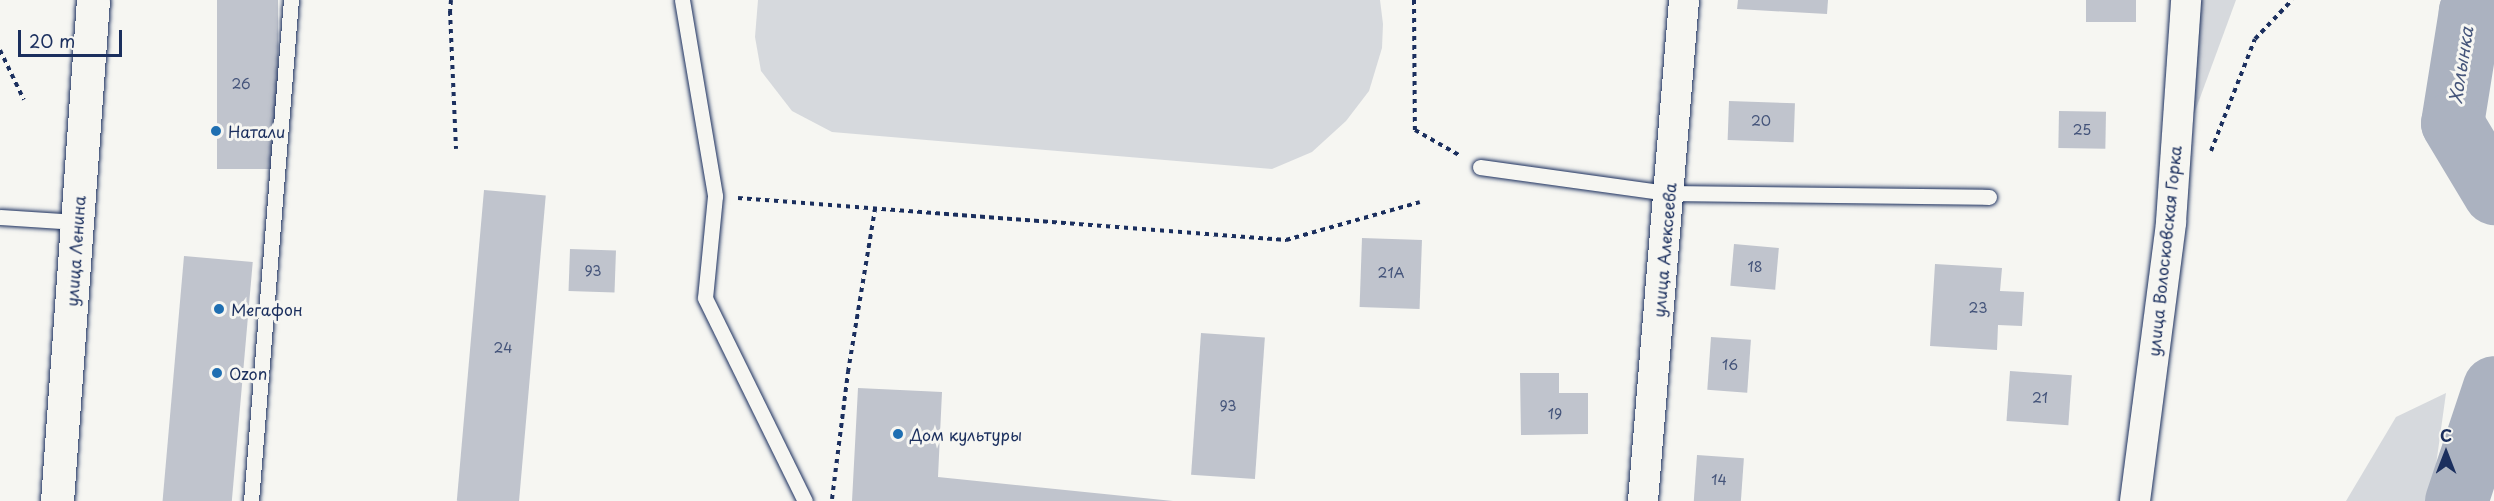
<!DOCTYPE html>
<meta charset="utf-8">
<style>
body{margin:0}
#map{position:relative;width:2494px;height:501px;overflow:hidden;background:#f6f6f2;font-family:"Playpen Sans",sans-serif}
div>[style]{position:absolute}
.green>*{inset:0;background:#d6d9dd}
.river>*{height:63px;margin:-31.5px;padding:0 31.5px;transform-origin:31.5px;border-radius:31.5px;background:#abb2c0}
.building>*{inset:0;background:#c0c4cd;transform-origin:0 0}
.path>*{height:4px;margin-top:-2px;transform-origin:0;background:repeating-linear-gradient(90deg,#1b2f5e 0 4.5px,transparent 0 9px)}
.roads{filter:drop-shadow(0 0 2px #1b2f5e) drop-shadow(0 0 2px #1b2f5e)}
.service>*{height:15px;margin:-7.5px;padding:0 7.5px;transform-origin:7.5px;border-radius:7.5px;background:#f6f6f2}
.minor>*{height:30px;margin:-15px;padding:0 15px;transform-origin:15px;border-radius:15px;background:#f6f6f2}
.primary>*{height:33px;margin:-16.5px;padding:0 16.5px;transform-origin:16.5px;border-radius:16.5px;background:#f6f6f2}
.dots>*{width:16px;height:16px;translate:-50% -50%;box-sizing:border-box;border:3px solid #f6f6f2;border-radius:50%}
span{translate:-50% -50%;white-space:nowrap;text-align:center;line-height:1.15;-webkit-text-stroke:6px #f6f6f2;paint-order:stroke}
.number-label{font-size:14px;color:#44547a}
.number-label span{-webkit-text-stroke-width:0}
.poi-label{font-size:16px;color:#1b2f5e}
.left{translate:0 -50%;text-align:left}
.street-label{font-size:16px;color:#1b2f5e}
.water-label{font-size:18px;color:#46567b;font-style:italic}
.north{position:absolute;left:2416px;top:423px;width:60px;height:60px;-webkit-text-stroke:4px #f6f6f2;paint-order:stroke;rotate:0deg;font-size:16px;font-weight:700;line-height:24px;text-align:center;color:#1b2f5e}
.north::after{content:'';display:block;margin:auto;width:21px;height:27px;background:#1b2f5e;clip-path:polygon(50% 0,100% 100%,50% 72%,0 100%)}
.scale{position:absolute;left:18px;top:30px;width:104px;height:27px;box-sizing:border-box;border:3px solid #1b2f5e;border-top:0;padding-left:8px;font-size:18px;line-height:21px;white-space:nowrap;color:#1b2f5e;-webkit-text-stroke:4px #f6f6f2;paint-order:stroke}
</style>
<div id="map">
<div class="green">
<div style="clip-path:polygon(758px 0,1380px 0,1383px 24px,1382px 48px,1369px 91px,1346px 121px,1312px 152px,1272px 169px,832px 132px,792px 111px,761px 71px,755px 37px)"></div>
<div style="clip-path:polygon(2188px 0,2236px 0,2176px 163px)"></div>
<div style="clip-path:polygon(2446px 393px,2431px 501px,2346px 501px,2396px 417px)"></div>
</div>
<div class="river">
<div style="left:2478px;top:0;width:14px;rotate:126deg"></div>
<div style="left:2470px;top:11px;width:113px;rotate:99.1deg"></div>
<div style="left:2452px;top:123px;width:82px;rotate:59deg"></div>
<div style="left:2456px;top:501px;width:120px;rotate:-71.6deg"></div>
</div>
<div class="building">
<div style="left:217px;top:0;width:61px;height:169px"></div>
<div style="clip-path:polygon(1738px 0,1828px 0,1827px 14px,1737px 9px)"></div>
<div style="left:2086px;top:0;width:50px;height:22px"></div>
<div style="left:1729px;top:101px;width:66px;height:39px;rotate:2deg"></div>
<div style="left:2059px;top:111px;width:47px;height:37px;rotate:1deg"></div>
<div style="left:484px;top:190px;width:62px;height:312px;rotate:5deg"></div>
<div style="left:1362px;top:238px;width:60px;height:69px;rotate:2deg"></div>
<div style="left:1734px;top:244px;width:45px;height:42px;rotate:5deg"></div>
<div style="left:570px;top:249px;width:46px;height:42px;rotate:2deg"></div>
<div style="left:184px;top:256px;width:69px;height:246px;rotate:5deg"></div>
<div style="clip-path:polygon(1935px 264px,2002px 268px,2000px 291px,2024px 292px,2022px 326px,1998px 325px,1997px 350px,1930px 346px)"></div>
<div style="left:1201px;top:333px;width:64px;height:142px;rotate:4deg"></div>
<div style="left:1711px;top:337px;width:40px;height:53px;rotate:4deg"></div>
<div style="left:2010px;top:371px;width:62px;height:50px;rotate:4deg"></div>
<div style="clip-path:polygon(1520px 373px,1559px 373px,1559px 393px,1588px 393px,1588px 434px,1521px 435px)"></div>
<div style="clip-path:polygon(858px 388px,942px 392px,938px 477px,1173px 501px,852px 501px)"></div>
<div style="left:1697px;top:455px;width:47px;height:46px;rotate:4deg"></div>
</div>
<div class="path">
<div style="left:451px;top:0;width:11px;rotate:95deg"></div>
<div style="left:450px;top:11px;width:138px;rotate:87.5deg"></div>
<div style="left:1414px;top:0;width:130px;rotate:89.6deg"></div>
<div style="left:1415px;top:130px;width:51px;rotate:29.6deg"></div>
<div style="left:0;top:50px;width:55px;rotate:64.4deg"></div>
<div style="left:2211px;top:151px;width:120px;rotate:-68.6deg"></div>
<div style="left:2255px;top:39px;width:54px;rotate:-46.5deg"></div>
<div style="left:738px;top:198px;width:550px;rotate:4.38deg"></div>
<div style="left:1286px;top:240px;width:139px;rotate:-15.8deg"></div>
<div style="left:832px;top:499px;width:128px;rotate:-82.8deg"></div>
<div style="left:848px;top:372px;width:165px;rotate:-80.6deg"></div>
</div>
<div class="roads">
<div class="service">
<div style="left:682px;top:0;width:199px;rotate:80.4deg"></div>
<div style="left:715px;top:196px;width:102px;rotate:95.6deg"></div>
<div style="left:705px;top:298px;width:226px;rotate:63.8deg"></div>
<div style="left:1480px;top:167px;width:190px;rotate:7.9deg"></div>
<div style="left:1668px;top:193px;width:321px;rotate:0.7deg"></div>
<div style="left:0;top:217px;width:77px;rotate:3.7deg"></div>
<div style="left:251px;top:501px;width:503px;rotate:-85.44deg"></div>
</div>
<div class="minor">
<div style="left:1643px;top:501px;width:503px;rotate:-85.32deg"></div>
<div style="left:2135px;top:501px;width:281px;rotate:-82.6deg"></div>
<div style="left:2171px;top:222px;width:223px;rotate:-86.1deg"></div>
</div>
<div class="primary">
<div style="left:57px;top:501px;width:502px;rotate:-85.89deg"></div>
</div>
</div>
<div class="dots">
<div style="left:216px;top:131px;background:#1f6fb2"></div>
<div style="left:219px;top:309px;background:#1f6fb2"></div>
<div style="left:217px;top:373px;background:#1f6fb2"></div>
<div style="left:898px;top:434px;background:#1f6fb2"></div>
</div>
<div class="number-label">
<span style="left:241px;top:84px">26</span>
<span style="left:1761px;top:121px">20</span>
<span style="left:2082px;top:130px">25</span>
<span style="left:1755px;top:267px">18</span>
<span style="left:593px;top:271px">93</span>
<span style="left:1391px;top:273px">21А</span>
<span style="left:1978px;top:308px">23</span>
<span style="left:503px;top:348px">24</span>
<span style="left:1730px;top:365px">16</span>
<span style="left:2040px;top:398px">21</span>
<span style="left:1228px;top:406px">93</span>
<span style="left:1555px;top:414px">19</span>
<span style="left:1719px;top:480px">14</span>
</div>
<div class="poi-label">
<span class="left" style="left:228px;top:131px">Натали</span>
<span class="left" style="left:231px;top:309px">Мегафон</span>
<span class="left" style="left:229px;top:373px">Ozon</span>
<span class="left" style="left:910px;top:434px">Дом культуры</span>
</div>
<div class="street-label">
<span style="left:1664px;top:250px;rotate:-85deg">улица Алексеева</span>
<span style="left:75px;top:251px;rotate:-86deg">улица Ленина</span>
<span style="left:2164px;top:251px;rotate:-84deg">улица Волосковская Горка</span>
</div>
<div class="water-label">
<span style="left:2461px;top:65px;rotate:-81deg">Холынка</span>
</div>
<div class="north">С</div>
<div class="scale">20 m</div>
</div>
